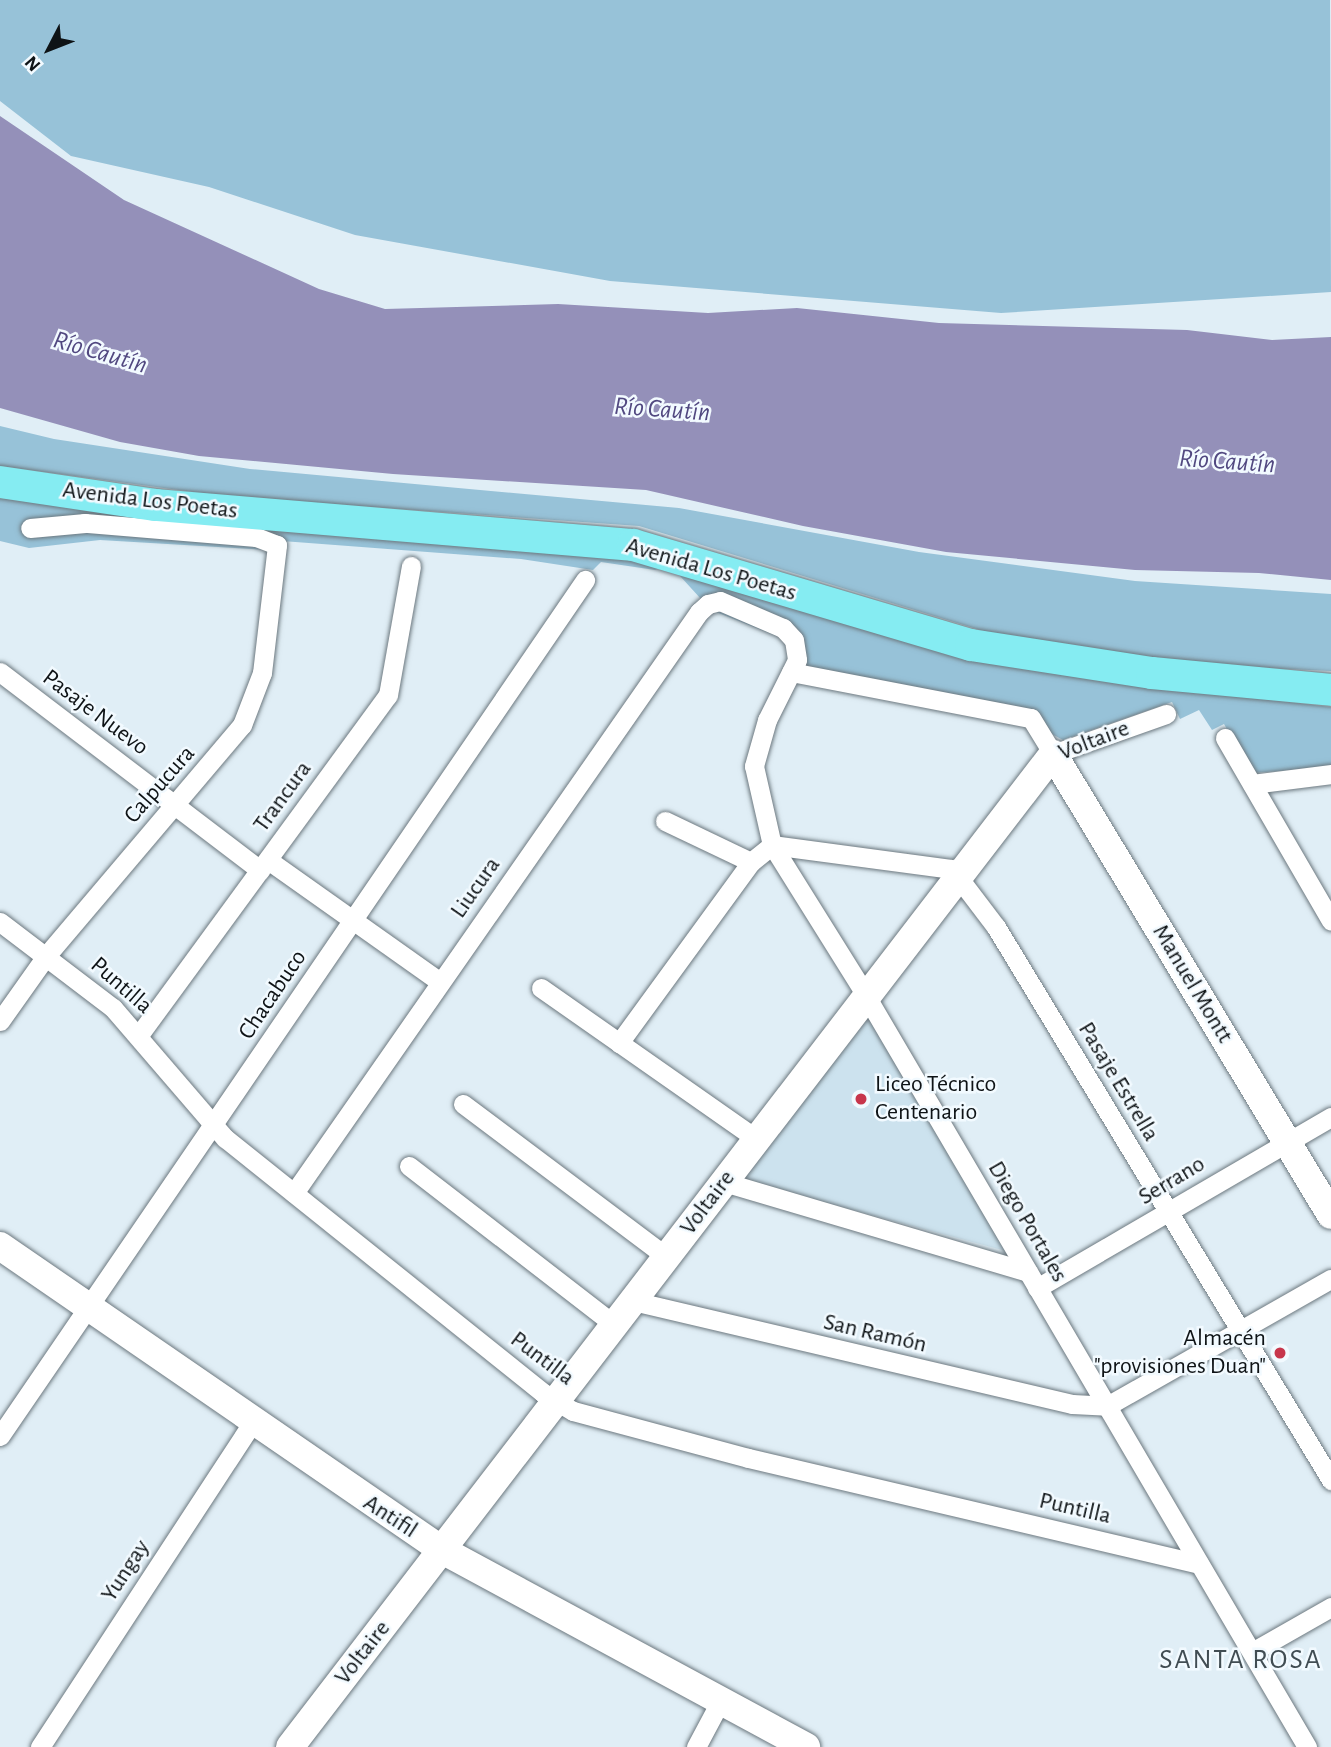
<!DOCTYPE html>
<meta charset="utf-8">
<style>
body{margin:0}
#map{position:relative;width:1331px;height:1747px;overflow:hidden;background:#e0eef6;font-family:"Alegreya Sans",sans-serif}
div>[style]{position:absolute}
.built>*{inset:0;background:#cce2ee}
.green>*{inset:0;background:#97c2d8}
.water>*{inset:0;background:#9490b9}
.roads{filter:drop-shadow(0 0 2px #6c787f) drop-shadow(0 0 2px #6c787f)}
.street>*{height:19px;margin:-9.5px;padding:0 9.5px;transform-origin:9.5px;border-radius:9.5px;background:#fff}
.secondary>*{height:28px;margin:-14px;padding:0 14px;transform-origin:14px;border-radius:14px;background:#fff}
.primary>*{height:32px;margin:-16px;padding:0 16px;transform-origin:16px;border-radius:16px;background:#85ecf2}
.dots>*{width:19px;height:19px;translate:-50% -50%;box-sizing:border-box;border:4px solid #f2faff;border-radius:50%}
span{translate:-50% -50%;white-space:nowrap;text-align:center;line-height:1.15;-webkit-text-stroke:5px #f2faff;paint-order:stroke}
.street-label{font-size:24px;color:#0e1316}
.poi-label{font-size:24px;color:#0e1316}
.left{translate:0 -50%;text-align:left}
.right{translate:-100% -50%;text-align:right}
.water-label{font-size:26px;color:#514880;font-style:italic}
.quarter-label{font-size:28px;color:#414d53;letter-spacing:2px}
.north{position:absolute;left:14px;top:14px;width:70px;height:70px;-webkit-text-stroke:5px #f2faff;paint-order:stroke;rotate:228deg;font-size:19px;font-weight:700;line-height:28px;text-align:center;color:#0e1316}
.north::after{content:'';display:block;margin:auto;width:24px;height:32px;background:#0e1316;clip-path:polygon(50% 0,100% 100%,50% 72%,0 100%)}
</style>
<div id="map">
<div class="built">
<div style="clip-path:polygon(869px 1017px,1006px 1251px,741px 1180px)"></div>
</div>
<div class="green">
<div style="clip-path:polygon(0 0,1330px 0,1331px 292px,1001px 313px,610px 281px,355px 235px,209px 187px,71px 156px,0 101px)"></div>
<div style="clip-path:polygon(0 426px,54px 439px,250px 469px,679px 508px,919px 552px,1135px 581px,1331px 594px,1331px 671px,1157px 663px,1046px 650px,639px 526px,231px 497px,0 466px)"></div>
<div style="clip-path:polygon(0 498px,211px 526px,665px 560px,950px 654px,1062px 675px,1331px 707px,1331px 767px,1252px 773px,1224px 724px,1212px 730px,1199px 710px,1180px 719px,1172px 702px,1063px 740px,1048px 732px,1032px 710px,792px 667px,799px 645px,711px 610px,670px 565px,655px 570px,601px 562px,593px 570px,521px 559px,269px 540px,268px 550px,100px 540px,29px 548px,0 541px)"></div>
</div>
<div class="water">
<div style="clip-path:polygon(0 116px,124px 200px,319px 289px,385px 309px,558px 304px,708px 313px,797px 308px,939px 323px,1187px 330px,1272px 340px,1331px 337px,1331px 580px,1259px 573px,1135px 570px,946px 552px,803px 526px,646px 490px,393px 474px,199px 456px,120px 442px,0 408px)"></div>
</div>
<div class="roads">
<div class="street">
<div style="left:0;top:672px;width:327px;rotate:37.3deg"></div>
<div style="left:791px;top:672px;width:244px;rotate:10.9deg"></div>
<div style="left:1031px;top:718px;width:42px;rotate:58.6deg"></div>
<div style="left:1053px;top:754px;width:120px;rotate:-19.5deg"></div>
<div style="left:1225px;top:738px;width:211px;rotate:59.9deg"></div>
<div style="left:1252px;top:784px;width:80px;rotate:-7.2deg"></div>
<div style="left:665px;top:821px;width:95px;rotate:25.5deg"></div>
<div style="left:268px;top:860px;width:211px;rotate:35.3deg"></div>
<div style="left:0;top:922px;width:142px;rotate:37.3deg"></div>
<div style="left:113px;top:1008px;width:172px;rotate:49.3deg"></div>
<div style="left:225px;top:1138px;width:408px;rotate:38.7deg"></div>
<div style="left:543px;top:1393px;width:35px;rotate:31deg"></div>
<div style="left:573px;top:1411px;width:181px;rotate:15deg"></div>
<div style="left:748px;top:1458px;width:463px;rotate:13.2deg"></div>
<div style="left:541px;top:988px;width:264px;rotate:35deg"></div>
<div style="left:0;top:1021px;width:80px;rotate:-54.7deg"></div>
<div style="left:46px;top:956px;width:303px;rotate:-49.7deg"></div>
<div style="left:242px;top:725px;width:56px;rotate:-69deg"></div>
<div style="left:262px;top:673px;width:129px;rotate:-83.3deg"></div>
<div style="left:277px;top:545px;width:22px;rotate:-159deg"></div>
<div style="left:256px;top:537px;width:172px;rotate:-175.3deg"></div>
<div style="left:85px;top:523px;width:55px;rotate:174.8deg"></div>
<div style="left:139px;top:1035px;width:421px;rotate:-53.8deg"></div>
<div style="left:388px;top:695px;width:131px;rotate:-79.9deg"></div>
<div style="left:619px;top:1043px;width:224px;rotate:-53.9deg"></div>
<div style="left:751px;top:862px;width:27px;rotate:-39deg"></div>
<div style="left:772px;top:845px;width:182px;rotate:7.6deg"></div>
<div style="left:952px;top:869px;width:73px;rotate:52.8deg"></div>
<div style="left:996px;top:927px;width:647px;rotate:58.79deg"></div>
<div style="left:463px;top:1104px;width:255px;rotate:36.9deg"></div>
<div style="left:409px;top:1166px;width:260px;rotate:37.7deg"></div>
<div style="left:724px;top:1182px;width:317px;rotate:16.5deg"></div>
<div style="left:294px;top:1193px;width:708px;rotate:-55.12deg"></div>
<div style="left:699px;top:612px;width:12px;rotate:-42deg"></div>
<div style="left:708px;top:604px;width:12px;rotate:-14deg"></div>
<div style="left:720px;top:601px;width:69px;rotate:23.2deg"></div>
<div style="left:783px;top:628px;width:16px;rotate:47deg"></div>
<div style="left:794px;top:640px;width:20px;rotate:81deg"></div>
<div style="left:797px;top:660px;width:67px;rotate:116.6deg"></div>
<div style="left:767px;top:720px;width:48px;rotate:105.8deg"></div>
<div style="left:754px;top:766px;width:81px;rotate:77.2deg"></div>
<div style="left:772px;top:845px;width:170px;rotate:58deg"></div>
<div style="left:862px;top:989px;width:879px;rotate:59.58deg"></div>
<div style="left:1037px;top:1288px;width:340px;rotate:-30.2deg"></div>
<div style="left:633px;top:1301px;width:451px;rotate:13.2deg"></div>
<div style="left:1072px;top:1404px;width:35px;rotate:3deg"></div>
<div style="left:1107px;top:1406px;width:257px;rotate:-29.6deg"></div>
<div style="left:0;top:1436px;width:1037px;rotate:-55.65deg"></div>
<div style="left:1252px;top:1652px;width:91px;rotate:-29.7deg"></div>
<div style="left:40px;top:1747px;width:389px;rotate:-56.8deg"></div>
<div style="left:696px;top:1747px;width:53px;rotate:-62deg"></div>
</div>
<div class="secondary">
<div style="left:0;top:1246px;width:536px;rotate:34.52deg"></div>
<div style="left:442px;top:1550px;width:414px;rotate:28.4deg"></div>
<div style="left:290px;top:1747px;width:1252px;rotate:-52.46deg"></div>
<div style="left:1053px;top:754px;width:538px;rotate:58.91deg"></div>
</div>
<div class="primary">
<div style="left:0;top:482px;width:158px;rotate:8.4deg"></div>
<div style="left:156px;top:505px;width:479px;rotate:4.8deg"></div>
<div style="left:633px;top:545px;width:352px;rotate:16.5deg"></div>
<div style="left:971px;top:645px;width:183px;rotate:8.8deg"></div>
<div style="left:1152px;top:673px;width:180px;rotate:5.4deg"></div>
</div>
</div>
<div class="dots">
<div style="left:861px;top:1099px;background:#c7364c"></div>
<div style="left:1280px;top:1353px;background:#c7364c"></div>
</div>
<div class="street-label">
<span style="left:150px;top:501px;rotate:7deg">Avenida Los Poetas</span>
<span style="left:711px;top:570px;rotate:16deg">Avenida Los Poetas</span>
<span style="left:95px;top:713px;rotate:37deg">Pasaje Nuevo</span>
<span style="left:1094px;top:741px;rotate:-21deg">Voltaire</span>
<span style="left:160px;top:785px;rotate:-49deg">Calpucura</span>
<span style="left:283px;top:797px;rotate:-54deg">Trancura</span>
<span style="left:476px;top:888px;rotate:-55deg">Liucura</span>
<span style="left:1192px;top:984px;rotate:59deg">Manuel Montt</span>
<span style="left:121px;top:986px;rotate:41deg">Puntilla</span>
<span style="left:273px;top:995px;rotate:-56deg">Chacabuco</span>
<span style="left:1118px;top:1082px;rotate:59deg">Pasaje Estrella</span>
<span style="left:1172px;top:1181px;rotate:-31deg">Serrano</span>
<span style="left:708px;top:1203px;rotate:-53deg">Voltaire</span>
<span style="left:1027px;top:1222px;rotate:60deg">Diego Portales</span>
<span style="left:875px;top:1334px;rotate:13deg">San Ramón</span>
<span style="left:542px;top:1359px;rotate:37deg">Puntilla</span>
<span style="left:1075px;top:1509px;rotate:13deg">Puntilla</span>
<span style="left:390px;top:1517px;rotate:33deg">Antifil</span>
<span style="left:126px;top:1571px;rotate:-57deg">Yungay</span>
<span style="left:363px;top:1653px;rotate:-52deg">Voltaire</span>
</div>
<div class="poi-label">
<span class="left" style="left:875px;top:1099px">Liceo Técnico<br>Centenario</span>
<span class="right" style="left:1266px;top:1353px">Almacén<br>"provisiones Duan"</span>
</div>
<div class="water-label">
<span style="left:100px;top:353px;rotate:16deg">Río Cautín</span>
<span style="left:662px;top:410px;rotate:4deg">Río Cautín</span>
<span style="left:1227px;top:462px;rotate:4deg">Río Cautín</span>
</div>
<div class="quarter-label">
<span style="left:1241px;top:1660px">SANTA ROSA</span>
</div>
<div class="north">N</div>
</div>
